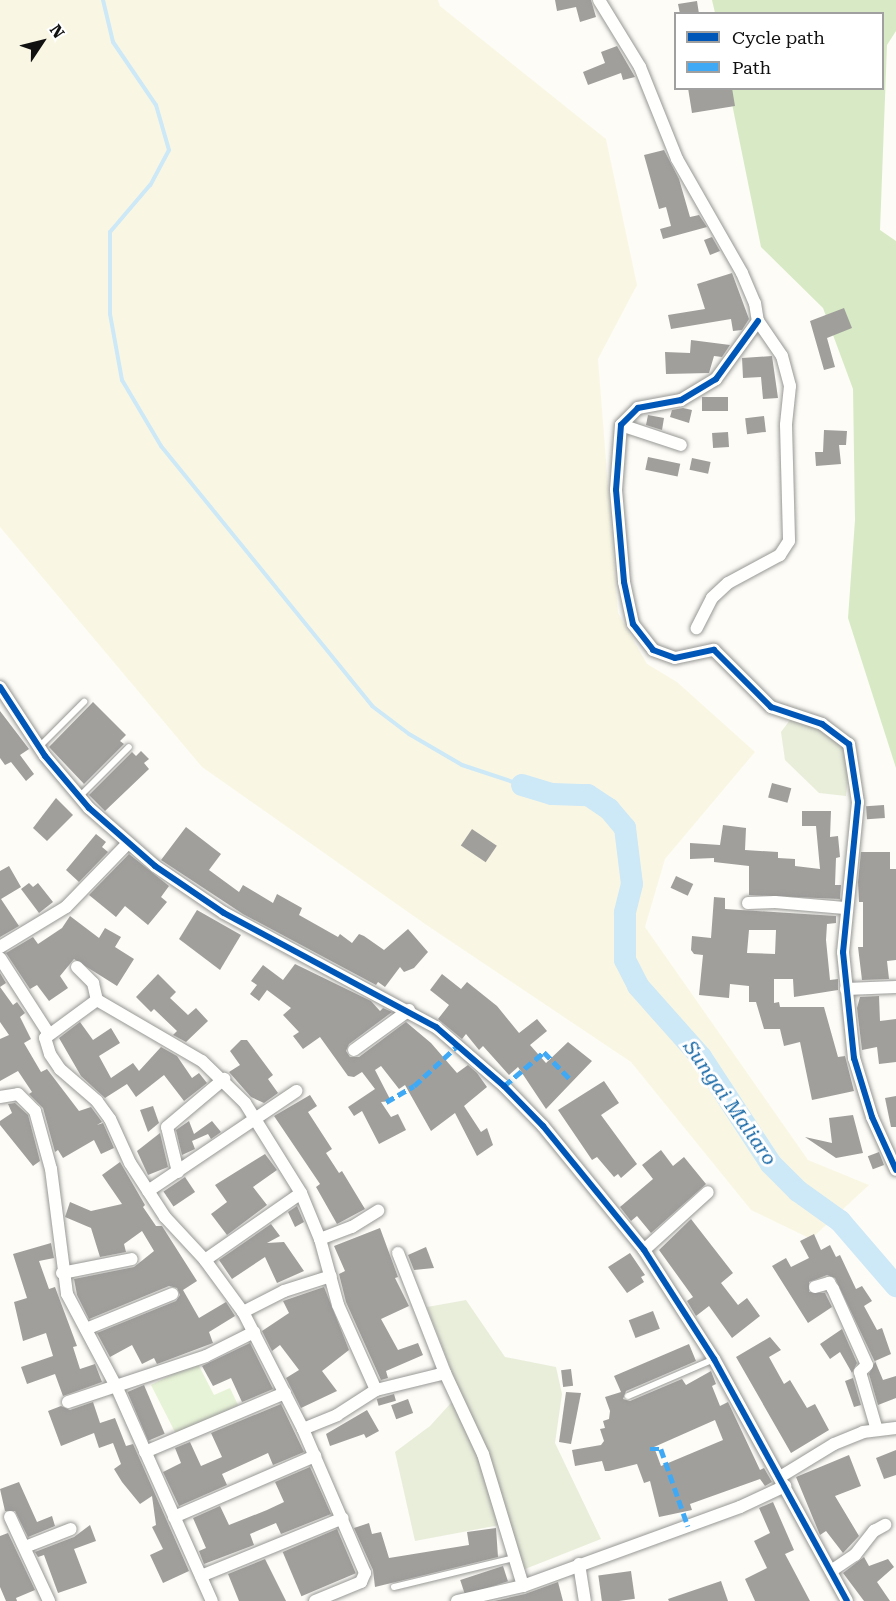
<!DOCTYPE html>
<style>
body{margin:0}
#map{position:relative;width:896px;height:1601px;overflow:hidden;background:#fdfcf7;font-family:"Roboto Serif",serif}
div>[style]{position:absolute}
.farmland>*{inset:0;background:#f9f7e4}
.green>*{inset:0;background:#e7f3d7}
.forest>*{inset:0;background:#d8eac5}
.cemetery>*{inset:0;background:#e9eedb}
.stream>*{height:4px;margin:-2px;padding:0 2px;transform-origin:2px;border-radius:2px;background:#cde8f7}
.river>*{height:22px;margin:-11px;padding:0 11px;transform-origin:11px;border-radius:11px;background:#cde8f7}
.building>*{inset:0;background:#a19f9c;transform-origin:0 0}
.roads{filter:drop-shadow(0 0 2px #979795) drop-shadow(0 0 2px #979795)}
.service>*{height:6px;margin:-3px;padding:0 3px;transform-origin:3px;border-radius:3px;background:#fffffe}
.minor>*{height:12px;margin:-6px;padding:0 6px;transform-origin:6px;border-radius:6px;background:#fffffe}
.quiet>*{height:4.5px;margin-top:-2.25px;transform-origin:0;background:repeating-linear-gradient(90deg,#3fa9f5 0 9px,transparent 0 13.5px)}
.cycleway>*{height:6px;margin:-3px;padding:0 3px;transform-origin:3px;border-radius:3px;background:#0057b8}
span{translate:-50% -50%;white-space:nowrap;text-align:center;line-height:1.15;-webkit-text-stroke:6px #fff;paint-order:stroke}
.water-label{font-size:20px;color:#1768a6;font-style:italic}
.legend{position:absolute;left:674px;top:12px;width:210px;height:78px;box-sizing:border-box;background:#fff;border:2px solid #a0a0a0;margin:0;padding:8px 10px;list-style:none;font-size:18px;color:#111}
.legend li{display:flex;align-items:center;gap:12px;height:30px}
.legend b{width:30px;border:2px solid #a0a0a0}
.north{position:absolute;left:12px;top:12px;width:60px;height:60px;-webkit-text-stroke:4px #fff;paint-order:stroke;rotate:55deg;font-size:16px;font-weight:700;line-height:24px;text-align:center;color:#111}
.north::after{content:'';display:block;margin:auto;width:21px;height:27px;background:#111;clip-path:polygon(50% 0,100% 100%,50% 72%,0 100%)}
</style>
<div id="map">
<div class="farmland">
<div style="clip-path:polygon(0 0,438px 0,440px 6px,606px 139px,637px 285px,598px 359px,618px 613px,647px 664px,677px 682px,755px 752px,665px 859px,645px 927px,808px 1160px,869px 1185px,811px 1239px,751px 1210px,631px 1062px,425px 924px,202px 767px,0 527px)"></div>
</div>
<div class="green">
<div style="clip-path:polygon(197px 1362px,214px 1395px,230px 1388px,238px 1405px,177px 1436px,151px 1385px)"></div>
</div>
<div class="forest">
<div style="clip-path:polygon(712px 0,896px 0,896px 31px,887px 45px,880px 230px,896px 241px,896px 768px,848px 618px,855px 520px,853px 389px,823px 308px,761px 247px,729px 89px,882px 88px,882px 14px,715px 13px)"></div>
</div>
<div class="cemetery">
<div style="clip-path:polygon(790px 720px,822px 728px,841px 741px,849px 768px,846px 796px,819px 793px,785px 760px,781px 732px)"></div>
<div style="clip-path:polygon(466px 1300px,505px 1357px,556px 1367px,562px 1394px,555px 1443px,601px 1539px,520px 1571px,500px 1525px,415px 1541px,395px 1452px,430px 1426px,460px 1393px,427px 1307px)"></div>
</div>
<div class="stream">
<div style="left:103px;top:0;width:43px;rotate:76.6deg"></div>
<div style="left:113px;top:42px;width:76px;rotate:55.7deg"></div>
<div style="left:156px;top:105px;width:47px;rotate:73.9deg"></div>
<div style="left:169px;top:150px;width:40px;rotate:118deg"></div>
<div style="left:150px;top:185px;width:62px;rotate:130.4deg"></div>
<div style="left:110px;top:232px;width:82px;rotate:90deg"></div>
<div style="left:110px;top:314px;width:67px;rotate:79.7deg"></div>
<div style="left:122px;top:380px;width:77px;rotate:59.4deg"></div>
<div style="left:161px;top:446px;width:335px;rotate:50.9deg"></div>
<div style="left:372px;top:706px;width:46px;rotate:37.1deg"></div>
<div style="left:409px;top:734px;width:61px;rotate:30.3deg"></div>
<div style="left:462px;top:765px;width:63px;rotate:18.4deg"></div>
</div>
<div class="river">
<div style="left:522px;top:785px;width:31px;rotate:17deg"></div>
<div style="left:552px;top:794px;width:36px;rotate:2deg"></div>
<div style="left:588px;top:795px;width:25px;rotate:34deg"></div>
<div style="left:609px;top:809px;width:25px;rotate:50deg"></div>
<div style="left:625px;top:828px;width:56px;rotate:82.9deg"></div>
<div style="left:632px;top:884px;width:30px;rotate:104deg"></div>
<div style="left:625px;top:913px;width:47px;rotate:90deg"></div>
<div style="left:625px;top:960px;width:29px;rotate:63deg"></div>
<div style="left:638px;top:986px;width:95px;rotate:48.4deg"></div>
<div style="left:701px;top:1057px;width:128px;rotate:56.8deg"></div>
<div style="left:771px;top:1164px;width:38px;rotate:45deg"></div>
<div style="left:798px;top:1191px;width:52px;rotate:35.5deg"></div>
<div style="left:840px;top:1221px;width:86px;rotate:49.3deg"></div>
</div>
<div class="building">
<div style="clip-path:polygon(555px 0,591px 0,596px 17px,580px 22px,576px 7px,557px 11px)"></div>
<div style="clip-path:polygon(697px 1px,699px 14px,680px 14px,678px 4px)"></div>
<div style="clip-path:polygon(617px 46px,635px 77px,623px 80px,621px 73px,588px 85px,583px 72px,605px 63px,601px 52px)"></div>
<div style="clip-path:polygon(688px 88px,732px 88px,735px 106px,692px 113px)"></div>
<div style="clip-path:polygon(664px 150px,679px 179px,690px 217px,699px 215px,707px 227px,663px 239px,660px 229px,671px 226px,666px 207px,659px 209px,644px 155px)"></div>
<div style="clip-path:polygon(712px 237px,720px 251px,710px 255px,704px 240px)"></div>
<div style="clip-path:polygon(732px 273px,749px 319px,742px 330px,733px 331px,731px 319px,671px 329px,668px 315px,705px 309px,697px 284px)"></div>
<div style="clip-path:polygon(844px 308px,852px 328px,827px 338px,835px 367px,824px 370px,810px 321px)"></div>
<div style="clip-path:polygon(691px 340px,730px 345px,722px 357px,714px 356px,709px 373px,666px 374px,665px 352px,690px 353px)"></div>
<div style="clip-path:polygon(772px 356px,778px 398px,763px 399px,761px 377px,743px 378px,742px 358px)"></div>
<div style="left:702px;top:397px;width:26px;height:14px"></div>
<div style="clip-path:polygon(683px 408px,692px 410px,689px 423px,670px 417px,672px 410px)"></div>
<div style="clip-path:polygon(648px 415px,664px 418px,662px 430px,646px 425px)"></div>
<div style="left:764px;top:416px;width:16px;height:19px;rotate:83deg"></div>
<div style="clip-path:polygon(824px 430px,847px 431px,846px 445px,839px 445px,841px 464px,816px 466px,815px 452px,823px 452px)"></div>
<div style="left:728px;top:432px;width:15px;height:16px;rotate:86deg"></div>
<div style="left:648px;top:457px;width:33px;height:13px;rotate:12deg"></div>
<div style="left:692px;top:458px;width:19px;height:12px;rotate:12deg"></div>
<div style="clip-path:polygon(93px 702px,126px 735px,120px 741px,124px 744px,84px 784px,49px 747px)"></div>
<div style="clip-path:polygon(0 711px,29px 749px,20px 755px,34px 774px,26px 781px,11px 762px,5px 765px,0 758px)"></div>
<div style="clip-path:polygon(141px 751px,149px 759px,144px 763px,149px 769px,105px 811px,89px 795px,132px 752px,136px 756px)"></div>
<div style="left:772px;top:783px;width:20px;height:15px;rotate:15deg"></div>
<div style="clip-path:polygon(56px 798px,73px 815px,47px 841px,33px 828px)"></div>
<div style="left:884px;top:805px;width:13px;height:18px;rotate:86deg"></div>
<div style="clip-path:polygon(802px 811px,831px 811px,830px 837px,838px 836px,840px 857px,836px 858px,835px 885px,841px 885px,840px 899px,749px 895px,749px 866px,714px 862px,714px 858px,690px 859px,690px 843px,720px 845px,723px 825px,746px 828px,745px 850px,778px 852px,778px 858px,795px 859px,795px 866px,820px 869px,816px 826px,802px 826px)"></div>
<div style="clip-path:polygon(186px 827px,221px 854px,209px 870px,239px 892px,243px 885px,273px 903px,277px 894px,302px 908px,299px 915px,338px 937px,340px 934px,352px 943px,359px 934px,364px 936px,384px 950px,408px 929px,428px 952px,414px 968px,404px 972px,400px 967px,385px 987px,378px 982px,376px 985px,243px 914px,161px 860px)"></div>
<div style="left:472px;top:829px;width:30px;height:20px;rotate:34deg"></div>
<div style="clip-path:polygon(96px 834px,106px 842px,102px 847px,108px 852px,79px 882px,66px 870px)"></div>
<div style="clip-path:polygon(861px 852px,890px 852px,890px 869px,896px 869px,896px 960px,887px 961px,889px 979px,862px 980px,858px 947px,863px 947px,863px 902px,859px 902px,858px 882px)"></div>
<div style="clip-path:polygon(129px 854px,169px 886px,161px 897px,167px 902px,148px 925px,125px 906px,116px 917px,89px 895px)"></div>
<div style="clip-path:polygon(9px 866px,21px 887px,1px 899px,19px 926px,0 937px,0 871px)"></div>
<div style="left:676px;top:876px;width:19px;height:13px;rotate:25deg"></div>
<div style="clip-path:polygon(29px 883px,33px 887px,38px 883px,53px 902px,39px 913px,21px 889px)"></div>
<div style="clip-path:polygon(evenodd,714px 897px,725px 898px,725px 909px,836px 916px,836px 923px,827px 924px,826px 940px,830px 980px,838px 979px,838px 990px,794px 997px,793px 979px,774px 979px,774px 1003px,779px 1002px,780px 1007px,824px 1007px,838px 1057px,845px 1056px,854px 1091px,812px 1100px,800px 1042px,784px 1046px,780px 1029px,764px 1029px,756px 1002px,749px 1002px,749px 986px,730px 984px,729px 998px,699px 995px,703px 955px,694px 954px,691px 950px,692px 936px,711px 938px,714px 897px,749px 930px,776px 930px,775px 954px,747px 953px,749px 930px)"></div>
<div style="clip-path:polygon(197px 910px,241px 935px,220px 970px,179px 939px)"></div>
<div style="clip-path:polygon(70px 916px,99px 938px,105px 928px,121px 937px,115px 947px,134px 959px,117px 986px,74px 959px,60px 976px,68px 988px,49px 1001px,37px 985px,30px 989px,6px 953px,33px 937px,38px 944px,62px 928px)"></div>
<div style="clip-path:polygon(295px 964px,371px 1001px,380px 1011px,383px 1008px,392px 1012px,349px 1044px,346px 1051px,350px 1057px,359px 1057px,406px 1022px,431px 1043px,457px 1073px,468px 1065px,477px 1073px,487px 1087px,464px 1106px,481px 1132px,487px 1128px,493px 1145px,477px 1156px,455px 1113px,431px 1131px,405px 1085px,399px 1089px,381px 1066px,375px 1070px,391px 1101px,381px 1102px,391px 1117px,398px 1114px,406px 1130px,379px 1144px,362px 1111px,354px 1116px,348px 1107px,375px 1089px,362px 1072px,354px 1077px,348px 1076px,320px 1037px,303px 1049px,293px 1036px,299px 1032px,283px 1015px,291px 1008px,267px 990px,259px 1001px,250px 994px,257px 985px,251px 981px,263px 965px,283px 980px)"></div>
<div style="clip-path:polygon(0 973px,6px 983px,0 987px,13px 1005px,17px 1002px,25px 1013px,20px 1017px,31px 1039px,24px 1043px,41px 1072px,47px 1069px,79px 1111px,91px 1107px,102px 1122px,97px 1125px,103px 1123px,114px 1148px,101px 1154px,94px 1140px,63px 1158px,58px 1150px,55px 1152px,43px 1108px,29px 1094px,32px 1092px,18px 1071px,0 1081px,0 1039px,9px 1035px,0 1022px)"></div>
<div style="clip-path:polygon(158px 974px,176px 992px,170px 998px,188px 1015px,196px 1008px,208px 1021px,186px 1042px,173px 1035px,177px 1031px,154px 1009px,151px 1012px,136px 997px)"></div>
<div style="clip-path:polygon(442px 974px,461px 989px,467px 982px,497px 1006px,519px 1033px,537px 1019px,547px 1031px,530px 1045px,546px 1063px,568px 1042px,592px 1061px,546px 1109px,518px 1067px,509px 1075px,483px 1046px,479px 1050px,466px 1034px,462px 1039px,438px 1019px,449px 1005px,430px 990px)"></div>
<div style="clip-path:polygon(879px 996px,880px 1021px,896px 1019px,896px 1062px,879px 1064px,877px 1047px,862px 1050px,857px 1008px,860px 997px)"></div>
<div style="clip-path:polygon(80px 1022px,93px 1040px,111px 1028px,120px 1043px,99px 1056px,111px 1078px,133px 1063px,139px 1071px,161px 1047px,177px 1056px,192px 1078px,199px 1073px,207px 1083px,184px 1101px,164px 1075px,136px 1097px,127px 1084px,105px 1098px,81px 1076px,59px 1038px)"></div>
<div style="clip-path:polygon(241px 1040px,247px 1040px,273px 1075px,268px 1079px,278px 1093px,264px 1103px,251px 1097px,229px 1072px,240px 1065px,230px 1051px)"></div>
<div style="clip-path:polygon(604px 1081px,619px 1103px,601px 1115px,637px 1164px,621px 1178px,618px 1174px,614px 1177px,597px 1157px,592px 1160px,558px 1110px)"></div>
<div style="clip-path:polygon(310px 1095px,317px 1106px,308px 1112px,332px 1149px,326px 1153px,339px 1173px,342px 1171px,365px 1209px,337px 1224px,316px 1187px,320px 1184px,274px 1116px)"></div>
<div style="clip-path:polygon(896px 1096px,896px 1127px,891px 1127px,885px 1098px)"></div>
<div style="clip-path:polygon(15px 1103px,28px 1115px,40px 1161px,33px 1166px,0 1125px,0 1121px,12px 1113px,8px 1104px)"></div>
<div style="clip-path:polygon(153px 1106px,159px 1123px,148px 1132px,140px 1110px)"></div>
<div style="clip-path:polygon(853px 1115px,863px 1153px,836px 1158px,805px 1137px,832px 1143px,829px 1118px)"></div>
<div style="clip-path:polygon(189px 1121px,194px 1134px,212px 1121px,221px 1132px,211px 1139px,208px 1134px,192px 1141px,195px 1149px,182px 1155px,176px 1130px)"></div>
<div style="clip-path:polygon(160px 1133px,168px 1167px,148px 1175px,137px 1151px)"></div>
<div style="clip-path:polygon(661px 1150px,673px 1166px,684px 1157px,706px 1184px,651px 1233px,637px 1216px,631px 1221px,620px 1207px,653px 1179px,642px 1165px)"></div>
<div style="left:879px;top:1152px;width:14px;height:12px;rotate:69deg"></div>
<div style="clip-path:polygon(265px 1154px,277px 1170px,253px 1187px,267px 1205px,227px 1235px,211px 1214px,227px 1202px,215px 1185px)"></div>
<div style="clip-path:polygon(120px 1162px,145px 1205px,143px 1207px,156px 1226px,162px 1226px,197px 1281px,183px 1290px,199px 1318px,226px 1302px,235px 1316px,209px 1332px,213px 1343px,157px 1364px,154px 1358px,142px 1364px,132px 1345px,110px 1357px,97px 1333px,176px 1301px,180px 1295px,177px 1288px,169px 1286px,89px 1319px,77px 1295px,74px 1279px,134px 1267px,154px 1251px,142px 1231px,124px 1244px,126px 1252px,100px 1257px,91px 1228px,65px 1217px,70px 1202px,91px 1211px,122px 1204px,102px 1175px)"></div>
<div style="left:185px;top:1177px;width:18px;height:26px;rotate:56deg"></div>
<div style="clip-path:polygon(297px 1206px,304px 1222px,295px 1227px,288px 1212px)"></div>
<div style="clip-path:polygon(691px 1219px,733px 1273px,721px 1283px,738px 1305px,747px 1298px,760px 1316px,732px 1338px,709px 1306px,696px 1316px,687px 1301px,693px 1297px,659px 1250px)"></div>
<div style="clip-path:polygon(271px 1224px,280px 1236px,267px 1243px,284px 1242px,304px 1271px,277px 1283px,265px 1257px,232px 1279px,219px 1260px)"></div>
<div style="clip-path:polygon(380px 1228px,398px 1277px,395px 1278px,409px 1306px,381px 1319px,398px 1350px,418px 1343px,423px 1355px,386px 1371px,388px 1378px,381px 1380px,346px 1302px,339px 1274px,345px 1271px,334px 1246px)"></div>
<div style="clip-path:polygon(814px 1234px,821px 1250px,830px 1245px,836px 1257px,840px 1255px,856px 1289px,862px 1286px,872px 1301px,864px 1306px,877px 1330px,882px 1328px,891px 1354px,875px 1361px,883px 1380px,896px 1376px,896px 1398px,878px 1405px,869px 1374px,875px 1362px,835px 1278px,827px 1275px,809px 1282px,809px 1292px,825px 1293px,832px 1307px,808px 1323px,772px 1266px,786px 1258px,791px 1267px,809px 1258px,800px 1241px)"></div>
<div style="clip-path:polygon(51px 1243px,54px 1258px,39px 1261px,49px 1289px,55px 1287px,77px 1346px,73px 1347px,80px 1369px,95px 1364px,102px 1382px,63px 1396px,55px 1374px,27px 1384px,21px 1367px,53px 1356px,46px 1333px,23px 1341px,14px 1302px,27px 1298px,13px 1254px)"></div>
<div style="clip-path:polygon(426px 1247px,434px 1268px,414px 1270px,408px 1255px)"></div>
<div style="clip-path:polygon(630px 1253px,645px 1275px,641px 1277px,644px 1282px,627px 1293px,608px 1267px)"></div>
<div style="clip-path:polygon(324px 1287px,349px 1350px,322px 1371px,337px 1391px,301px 1408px,286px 1378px,299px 1370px,280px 1345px,272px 1351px,262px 1331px,289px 1313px,283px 1301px)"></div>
<div style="left:653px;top:1311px;width:19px;height:26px;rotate:69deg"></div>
<div style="clip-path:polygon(842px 1329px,857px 1363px,852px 1373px,840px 1352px,830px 1359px,820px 1344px)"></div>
<div style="clip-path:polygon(770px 1337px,781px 1350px,769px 1357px,784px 1384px,790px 1380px,807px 1408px,815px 1404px,829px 1430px,791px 1453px,736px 1357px)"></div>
<div style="clip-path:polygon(250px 1343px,273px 1389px,242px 1402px,231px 1378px,213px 1386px,202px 1366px)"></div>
<div style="clip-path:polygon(evenodd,689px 1344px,696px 1361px,626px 1391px,623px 1399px,630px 1401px,682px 1379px,686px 1385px,711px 1371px,716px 1384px,712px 1386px,720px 1406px,728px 1402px,760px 1470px,764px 1468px,772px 1482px,765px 1486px,760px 1479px,690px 1504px,692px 1510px,659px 1517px,650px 1481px,644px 1483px,637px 1464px,609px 1471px,605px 1471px,602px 1461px,575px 1466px,572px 1450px,601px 1445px,604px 1441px,600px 1429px,605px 1428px,603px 1421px,609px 1419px,610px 1411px,605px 1397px,621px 1392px,614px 1376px,689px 1344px,715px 1420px,723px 1440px,661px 1466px,654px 1447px,715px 1420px)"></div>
<div style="left:571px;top:1369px;width:17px;height:10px;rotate:83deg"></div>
<div style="clip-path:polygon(853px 1378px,861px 1405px,854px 1407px,845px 1381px)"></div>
<div style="left:144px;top:1385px;width:53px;height:18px;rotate:67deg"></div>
<div style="clip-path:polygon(566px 1392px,581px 1393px,571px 1444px,559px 1442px)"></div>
<div style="left:394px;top:1394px;width:7px;height:18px;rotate:74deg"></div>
<div style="left:408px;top:1399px;width:15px;height:18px;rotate:70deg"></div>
<div style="clip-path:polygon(93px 1402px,100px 1423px,115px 1418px,126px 1446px,133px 1444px,189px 1571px,163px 1583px,150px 1555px,163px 1549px,152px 1527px,156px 1525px,152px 1496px,140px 1504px,122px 1482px,114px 1469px,121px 1464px,113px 1443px,99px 1448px,94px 1433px,61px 1446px,48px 1411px,61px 1406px,70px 1410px)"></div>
<div style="clip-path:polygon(281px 1404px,304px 1452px,273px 1465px,268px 1453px,222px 1474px,227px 1485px,179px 1506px,163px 1472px,181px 1463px,175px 1448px,190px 1442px,201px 1466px,222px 1457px,211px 1433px)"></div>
<div style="clip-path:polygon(367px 1410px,379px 1431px,366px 1438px,364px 1434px,330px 1446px,326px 1434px)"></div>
<div style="clip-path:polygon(896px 1450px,896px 1475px,884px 1479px,876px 1458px)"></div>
<div style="clip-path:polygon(849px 1455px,861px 1486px,835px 1496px,859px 1536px,843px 1553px,826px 1531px,820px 1535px,796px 1477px)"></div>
<div style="clip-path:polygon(310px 1467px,331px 1514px,281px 1534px,276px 1523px,250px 1534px,254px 1545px,204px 1564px,199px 1551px,206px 1548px,193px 1518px,220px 1506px,229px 1525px,267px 1510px,284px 1502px,275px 1482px)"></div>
<div style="clip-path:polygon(19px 1482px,37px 1522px,52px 1516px,55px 1526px,28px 1537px,15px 1511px,5px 1511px,0 1489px)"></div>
<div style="clip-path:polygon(773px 1502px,794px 1550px,785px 1554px,810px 1601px,755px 1601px,745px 1579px,767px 1568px,754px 1541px,770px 1533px,759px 1508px)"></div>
<div style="clip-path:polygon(369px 1523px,372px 1534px,381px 1532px,389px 1558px,469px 1545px,467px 1532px,496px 1528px,498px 1557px,375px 1587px,373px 1570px,354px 1528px)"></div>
<div style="clip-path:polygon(90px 1525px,96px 1541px,74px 1549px,87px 1583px,58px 1593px,44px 1555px,38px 1557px,35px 1552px,74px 1537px)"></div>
<div style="left:337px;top:1529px;width:48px;height:59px;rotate:67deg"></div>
<div style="clip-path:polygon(8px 1533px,35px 1590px,16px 1598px,17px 1601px,6px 1601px,0 1587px,0 1536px)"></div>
<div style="clip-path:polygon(864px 1557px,869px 1566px,888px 1559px,894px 1567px,877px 1582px,890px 1601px,864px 1601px,843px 1573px)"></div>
<div style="clip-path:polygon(265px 1559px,286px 1601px,239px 1601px,228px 1574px)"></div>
<div style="left:503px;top:1566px;width:16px;height:45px;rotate:72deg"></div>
<div style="left:631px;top:1571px;width:28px;height:33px;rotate:82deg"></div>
<div style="clip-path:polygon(721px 1581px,728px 1601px,669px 1601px,668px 1599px)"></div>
<div style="clip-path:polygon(558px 1582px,563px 1601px,494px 1601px,525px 1594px)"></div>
</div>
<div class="roads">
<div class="service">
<div style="left:39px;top:747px;width:64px;rotate:-45deg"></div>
<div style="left:80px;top:796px;width:69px;rotate:-45deg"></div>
<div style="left:628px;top:1396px;width:94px;rotate:-23.3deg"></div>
<div style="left:394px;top:1587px;width:123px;rotate:-13.6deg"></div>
</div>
<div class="minor">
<div style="left:599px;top:0;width:79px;rotate:58.5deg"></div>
<div style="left:640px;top:67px;width:99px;rotate:68.1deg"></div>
<div style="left:677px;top:159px;width:131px;rotate:60.3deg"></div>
<div style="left:742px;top:273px;width:33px;rotate:67deg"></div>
<div style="left:755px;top:303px;width:18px;rotate:81deg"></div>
<div style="left:758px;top:321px;width:42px;rotate:55.6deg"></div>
<div style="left:782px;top:356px;width:31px;rotate:75deg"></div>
<div style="left:790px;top:386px;width:39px;rotate:96deg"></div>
<div style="left:786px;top:425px;width:116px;rotate:88.5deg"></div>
<div style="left:789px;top:541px;width:17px;rotate:123deg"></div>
<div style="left:780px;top:555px;width:59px;rotate:151.7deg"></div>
<div style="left:728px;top:583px;width:22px;rotate:137deg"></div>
<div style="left:712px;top:598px;width:34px;rotate:117deg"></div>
<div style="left:758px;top:321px;width:72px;rotate:125.9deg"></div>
<div style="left:716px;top:379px;width:41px;rotate:149deg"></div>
<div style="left:681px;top:400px;width:44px;rotate:169.5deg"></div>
<div style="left:638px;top:408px;width:24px;rotate:135deg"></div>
<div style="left:621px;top:425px;width:65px;rotate:94.4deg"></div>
<div style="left:616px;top:490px;width:92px;rotate:85deg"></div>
<div style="left:624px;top:582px;width:43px;rotate:77.9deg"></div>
<div style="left:633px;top:624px;width:33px;rotate:52deg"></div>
<div style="left:653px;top:650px;width:23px;rotate:20deg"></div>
<div style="left:675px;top:658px;width:40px;rotate:-12deg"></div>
<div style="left:714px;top:650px;width:81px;rotate:45deg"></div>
<div style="left:771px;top:707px;width:54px;rotate:18.4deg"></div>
<div style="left:822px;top:724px;width:34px;rotate:37deg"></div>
<div style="left:849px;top:744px;width:59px;rotate:81.2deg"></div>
<div style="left:858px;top:802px;width:151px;rotate:95.7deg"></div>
<div style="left:843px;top:952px;width:107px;rotate:84.1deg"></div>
<div style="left:854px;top:1058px;width:62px;rotate:73deg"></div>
<div style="left:872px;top:1117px;width:58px;rotate:65.6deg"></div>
<div style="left:621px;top:425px;width:63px;rotate:18.4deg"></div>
<div style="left:0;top:687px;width:82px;rotate:56.9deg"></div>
<div style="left:45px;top:756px;width:68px;rotate:49.8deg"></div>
<div style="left:89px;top:808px;width:88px;rotate:41.3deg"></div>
<div style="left:155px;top:866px;width:83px;rotate:34.3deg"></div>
<div style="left:224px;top:913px;width:241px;rotate:28.3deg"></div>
<div style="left:436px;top:1027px;width:90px;rotate:40.9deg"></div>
<div style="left:504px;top:1086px;width:56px;rotate:45.7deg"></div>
<div style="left:543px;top:1126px;width:160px;rotate:50.8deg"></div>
<div style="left:644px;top:1250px;width:130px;rotate:57.3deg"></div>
<div style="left:714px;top:1359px;width:276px;rotate:61.2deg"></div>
<div style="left:748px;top:903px;width:27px;rotate:-2deg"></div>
<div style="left:775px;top:902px;width:70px;rotate:4.9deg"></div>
<div style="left:0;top:947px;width:77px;rotate:-31.2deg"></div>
<div style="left:66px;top:907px;width:89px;rotate:-45.9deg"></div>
<div style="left:0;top:958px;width:90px;rotate:57.2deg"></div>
<div style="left:77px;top:967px;width:23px;rotate:45deg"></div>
<div style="left:93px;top:983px;width:17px;rotate:77deg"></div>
<div style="left:846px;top:989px;width:50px;rotate:-2.3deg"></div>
<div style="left:354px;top:1050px;width:68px;rotate:-36deg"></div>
<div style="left:0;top:1097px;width:18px;rotate:-9deg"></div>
<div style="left:18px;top:1094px;width:24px;rotate:45deg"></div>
<div style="left:35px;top:1111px;width:60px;rotate:74.6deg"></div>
<div style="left:51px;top:1169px;width:126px;rotate:82.7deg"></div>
<div style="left:67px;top:1294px;width:106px;rotate:62deg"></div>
<div style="left:117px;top:1388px;width:233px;rotate:66deg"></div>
<div style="left:178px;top:1172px;width:46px;rotate:-103.7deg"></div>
<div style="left:167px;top:1127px;width:75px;rotate:-40.1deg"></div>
<div style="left:148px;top:1191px;width:179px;rotate:-34deg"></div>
<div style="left:320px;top:1239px;width:34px;rotate:-21deg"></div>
<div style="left:352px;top:1227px;width:31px;rotate:-32deg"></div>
<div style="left:644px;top:1250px;width:86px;rotate:-42.2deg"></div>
<div style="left:398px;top:1253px;width:129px;rotate:68.6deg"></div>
<div style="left:205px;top:1260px;width:117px;rotate:-34.9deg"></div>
<div style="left:62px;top:1273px;width:71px;rotate:-11.3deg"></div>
<div style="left:815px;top:1287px;width:15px;rotate:-16deg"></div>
<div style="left:829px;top:1283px;width:7px;rotate:56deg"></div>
<div style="left:833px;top:1289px;width:83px;rotate:65.9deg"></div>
<div style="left:867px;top:1365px;width:10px;rotate:135deg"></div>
<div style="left:860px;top:1372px;width:60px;rotate:73.7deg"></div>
<div style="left:243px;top:1312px;width:46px;rotate:-27.1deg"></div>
<div style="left:284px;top:1291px;width:49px;rotate:-17.7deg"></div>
<div style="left:86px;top:1329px;width:93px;rotate:-22.1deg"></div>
<div style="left:68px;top:1402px;width:145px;rotate:-18.4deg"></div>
<div style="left:206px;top:1356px;width:54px;rotate:-26.6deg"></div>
<div style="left:303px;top:1429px;width:131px;rotate:-117.1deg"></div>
<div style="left:243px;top:1312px;width:64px;rotate:-126.2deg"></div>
<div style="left:205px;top:1260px;width:59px;rotate:-132.9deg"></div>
<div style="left:165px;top:1217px;width:64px;rotate:-122.9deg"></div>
<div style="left:130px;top:1163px;width:48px;rotate:-114.4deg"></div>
<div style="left:110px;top:1119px;width:22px;rotate:-126deg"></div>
<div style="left:97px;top:1101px;width:49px;rotate:-139.1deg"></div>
<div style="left:60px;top:1069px;width:18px;rotate:-124deg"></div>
<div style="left:50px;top:1054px;width:17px;rotate:-107deg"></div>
<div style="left:45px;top:1038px;width:64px;rotate:-36.2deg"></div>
<div style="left:97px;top:1000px;width:121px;rotate:30.2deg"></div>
<div style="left:202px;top:1061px;width:60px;rotate:44.3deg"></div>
<div style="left:245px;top:1103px;width:106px;rotate:58.1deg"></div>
<div style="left:301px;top:1193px;width:50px;rotate:67.6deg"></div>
<div style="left:320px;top:1239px;width:68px;rotate:74.7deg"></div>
<div style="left:338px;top:1305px;width:93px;rotate:65.9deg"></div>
<div style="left:145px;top:1452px;width:152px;rotate:-22.9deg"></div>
<div style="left:780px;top:1477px;width:63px;rotate:-31.4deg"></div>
<div style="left:834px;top:1444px;width:31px;rotate:-22deg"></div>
<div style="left:863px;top:1432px;width:33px;rotate:-7deg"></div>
<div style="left:10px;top:1517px;width:93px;rotate:65.1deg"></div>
<div style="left:174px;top:1517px;width:154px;rotate:-23.4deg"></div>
<div style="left:25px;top:1547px;width:49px;rotate:-21.4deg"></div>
<div style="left:579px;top:1564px;width:37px;rotate:81deg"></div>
<div style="left:831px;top:1571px;width:29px;rotate:-34deg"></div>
<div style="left:855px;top:1555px;width:31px;rotate:-52deg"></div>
<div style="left:874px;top:1531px;width:13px;rotate:-29deg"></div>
<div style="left:201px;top:1576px;width:153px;rotate:-22.2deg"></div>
<div style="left:315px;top:1601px;width:50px;rotate:-22.4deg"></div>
<div style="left:361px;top:1582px;width:10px;rotate:-66deg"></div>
<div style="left:365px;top:1573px;width:157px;rotate:-113.3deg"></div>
<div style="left:303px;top:1429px;width:37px;rotate:-22deg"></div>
<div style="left:337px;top:1415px;width:46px;rotate:-32.7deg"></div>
<div style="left:376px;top:1390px;width:71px;rotate:-13.8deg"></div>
<div style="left:445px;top:1373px;width:89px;rotate:64.9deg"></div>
<div style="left:483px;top:1454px;width:138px;rotate:73.1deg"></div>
<div style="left:457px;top:1601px;width:68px;rotate:-12.8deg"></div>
<div style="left:523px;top:1586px;width:231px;rotate:-20deg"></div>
<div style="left:740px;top:1507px;width:50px;rotate:-25deg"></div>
</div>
</div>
<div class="quiet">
<div style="left:504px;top:1086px;width:52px;rotate:-40.4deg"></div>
<div style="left:544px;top:1052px;width:40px;rotate:46deg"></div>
<div style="left:386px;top:1102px;width:32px;rotate:-30deg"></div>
<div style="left:414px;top:1086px;width:59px;rotate:-42.9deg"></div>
<div style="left:650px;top:1449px;width:11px"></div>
<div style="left:661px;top:1449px;width:82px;rotate:70.7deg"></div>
</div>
<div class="cycleway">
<div style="left:758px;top:321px;width:72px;rotate:125.9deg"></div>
<div style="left:716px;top:379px;width:41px;rotate:149deg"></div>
<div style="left:681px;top:400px;width:44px;rotate:169.5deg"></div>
<div style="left:638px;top:408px;width:24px;rotate:135deg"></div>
<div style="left:621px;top:425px;width:65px;rotate:94.4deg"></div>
<div style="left:616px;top:490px;width:92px;rotate:85deg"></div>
<div style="left:624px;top:582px;width:43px;rotate:77.9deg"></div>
<div style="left:633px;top:624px;width:33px;rotate:52deg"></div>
<div style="left:653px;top:650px;width:23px;rotate:20deg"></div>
<div style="left:675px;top:658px;width:40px;rotate:-12deg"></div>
<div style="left:714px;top:650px;width:81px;rotate:45deg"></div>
<div style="left:771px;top:707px;width:54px;rotate:18.4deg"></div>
<div style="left:822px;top:724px;width:34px;rotate:37deg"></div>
<div style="left:849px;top:744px;width:59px;rotate:81.2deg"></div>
<div style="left:858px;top:802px;width:151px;rotate:95.7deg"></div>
<div style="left:843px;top:952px;width:107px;rotate:84.1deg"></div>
<div style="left:854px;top:1058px;width:62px;rotate:73deg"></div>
<div style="left:872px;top:1117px;width:58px;rotate:65.6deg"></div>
<div style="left:0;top:687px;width:82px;rotate:56.9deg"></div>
<div style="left:45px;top:756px;width:68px;rotate:49.8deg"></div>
<div style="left:89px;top:808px;width:88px;rotate:41.3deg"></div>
<div style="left:155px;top:866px;width:83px;rotate:34.3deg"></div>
<div style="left:224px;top:913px;width:241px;rotate:28.3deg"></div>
<div style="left:436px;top:1027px;width:90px;rotate:40.9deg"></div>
<div style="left:504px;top:1086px;width:56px;rotate:45.7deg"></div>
<div style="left:543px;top:1126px;width:160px;rotate:50.8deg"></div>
<div style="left:644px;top:1250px;width:130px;rotate:57.3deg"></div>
<div style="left:714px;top:1359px;width:276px;rotate:61.2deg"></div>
</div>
<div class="water-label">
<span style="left:730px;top:1103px;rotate:55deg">Sungai Maliaro</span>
</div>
<ul class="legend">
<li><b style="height:8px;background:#0057b8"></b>Cycle path</li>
<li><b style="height:8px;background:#3fa9f5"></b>Path</li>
</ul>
<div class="north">N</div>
</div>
